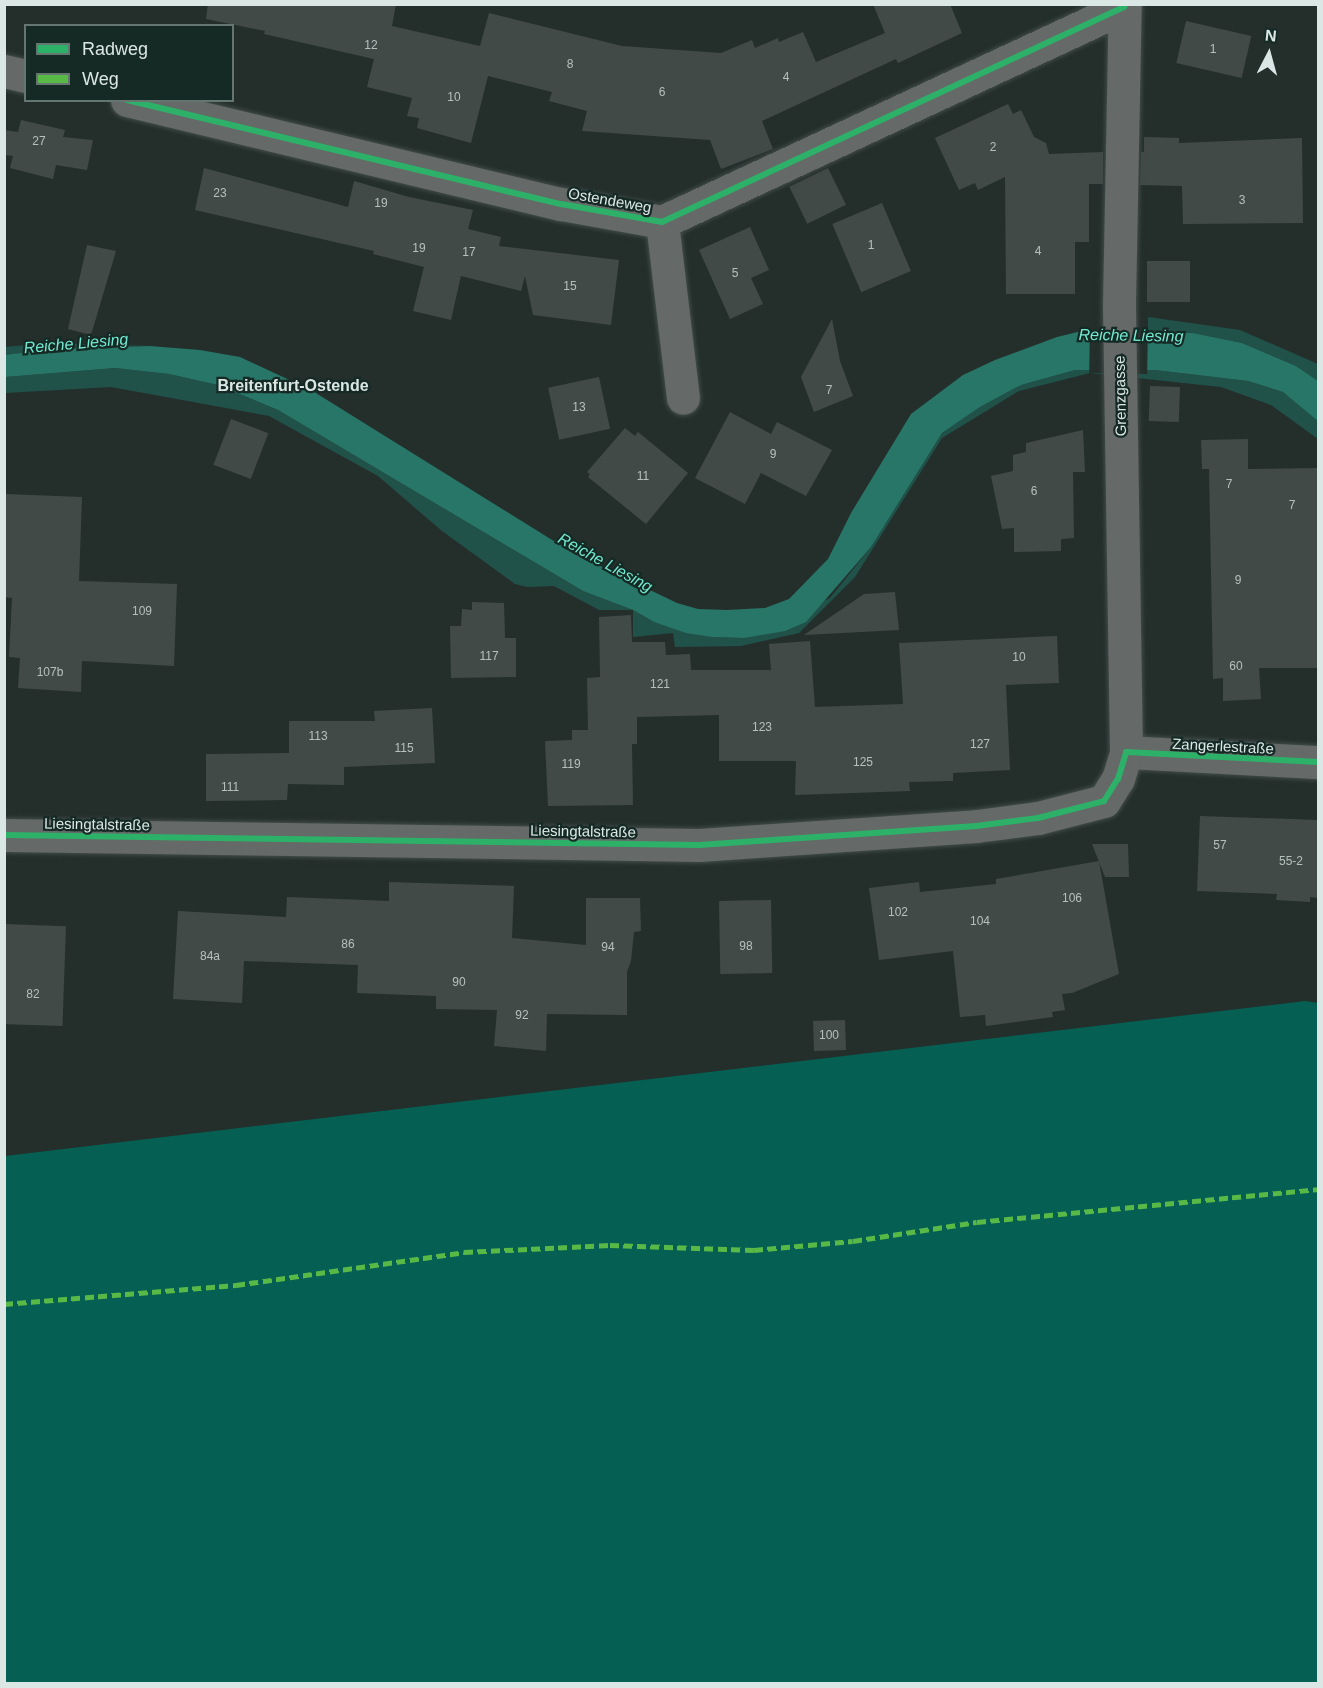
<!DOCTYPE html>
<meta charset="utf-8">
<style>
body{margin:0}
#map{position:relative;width:1323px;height:1688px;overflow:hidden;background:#242f2c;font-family:Arial,sans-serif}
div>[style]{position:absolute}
.green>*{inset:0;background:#205249}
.forest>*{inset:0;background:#055f52}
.water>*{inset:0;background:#277667}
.pier>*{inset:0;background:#242f2c;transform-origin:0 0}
.building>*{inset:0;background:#424a48;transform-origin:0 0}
.roads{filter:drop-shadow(0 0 2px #424c49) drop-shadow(0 0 2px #424c49)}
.minor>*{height:33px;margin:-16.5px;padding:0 16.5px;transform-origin:16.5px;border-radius:16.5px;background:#656968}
.quiet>*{height:4.5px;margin-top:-2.25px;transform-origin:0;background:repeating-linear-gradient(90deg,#58b947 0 9px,transparent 0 13.5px)}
.cycleway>*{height:6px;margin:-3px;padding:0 3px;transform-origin:3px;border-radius:3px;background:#2db169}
span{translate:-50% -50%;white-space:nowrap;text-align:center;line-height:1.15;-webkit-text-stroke:4.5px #162a25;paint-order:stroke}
.number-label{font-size:12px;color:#b5c0bd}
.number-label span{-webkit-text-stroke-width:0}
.street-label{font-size:15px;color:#dbe7e4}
.water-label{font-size:16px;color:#72ead1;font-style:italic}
.neighbourhood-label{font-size:16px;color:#dbe7e4;font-weight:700}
.frame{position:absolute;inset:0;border:6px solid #dbe7e4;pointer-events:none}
.legend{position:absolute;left:24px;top:24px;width:210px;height:78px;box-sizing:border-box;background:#162a25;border:2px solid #657671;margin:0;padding:8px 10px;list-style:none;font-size:18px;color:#dbe7e4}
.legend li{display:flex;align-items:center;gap:12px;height:30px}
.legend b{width:30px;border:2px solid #657671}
.north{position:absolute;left:1239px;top:24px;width:60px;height:60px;-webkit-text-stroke:4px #162a25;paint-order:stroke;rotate:6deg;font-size:16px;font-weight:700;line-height:24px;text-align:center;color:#dbe7e4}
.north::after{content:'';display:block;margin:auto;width:21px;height:27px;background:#dbe7e4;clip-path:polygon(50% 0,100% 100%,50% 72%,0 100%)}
</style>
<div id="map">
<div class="green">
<div style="clip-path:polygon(1148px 317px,1240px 330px,1318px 364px,1318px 381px,1296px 366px,1242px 343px,1193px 333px,1148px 330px)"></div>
<div style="clip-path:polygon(50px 343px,150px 346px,55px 349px,5px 355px,4px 347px)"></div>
<div style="clip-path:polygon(115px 368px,169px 374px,218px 385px,278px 410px,583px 591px,633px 610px,654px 622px,712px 637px,744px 638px,830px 598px,871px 547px,942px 433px,980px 407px,1021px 385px,1075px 370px,1155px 370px,1248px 381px,1283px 392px,1316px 418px,1318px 421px,1318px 439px,1271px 405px,1221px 387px,1090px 373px,1019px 391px,942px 438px,855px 577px,799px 633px,741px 646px,675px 647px,673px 633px,633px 637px,633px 610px,599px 610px,554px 586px,527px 587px,515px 584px,442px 531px,378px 476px,269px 416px,111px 387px,5px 393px,5px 377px)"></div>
</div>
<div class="forest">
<div style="clip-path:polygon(1305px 1001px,1318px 1003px,1318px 1683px,5px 1683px,5px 1156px)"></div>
</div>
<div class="water">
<div style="clip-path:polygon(1090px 329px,1193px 333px,1242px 343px,1296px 366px,1318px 381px,1318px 421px,1283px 392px,1248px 381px,1155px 370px,1075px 370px,1021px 385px,980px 407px,942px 433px,871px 547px,806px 622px,785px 631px,744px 638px,712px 637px,686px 633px,654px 622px,633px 610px,583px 591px,278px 410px,218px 385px,169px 374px,115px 368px,5px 377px,4px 355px,55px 349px,150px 346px,200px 350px,240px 357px,311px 390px,573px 553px,677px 603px,698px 609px,727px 610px,765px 608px,789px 599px,828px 559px,851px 513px,911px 414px,963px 375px,995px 360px,1057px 337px)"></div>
</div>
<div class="pier">
<div style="left:1090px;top:326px;width:58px;height:47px;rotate:1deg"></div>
</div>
<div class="building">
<div style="clip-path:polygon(208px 4px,396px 4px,392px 26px,480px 46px,489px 13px,622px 46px,721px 53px,752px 40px,755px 48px,778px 38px,779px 42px,803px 32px,816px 62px,885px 33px,873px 4px,950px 4px,962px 33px,898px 63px,896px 59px,762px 121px,773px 149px,721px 169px,710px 140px,582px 131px,587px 111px,549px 101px,552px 92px,488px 76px,471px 143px,417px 128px,419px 118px,407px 116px,412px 98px,367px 87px,374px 59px,264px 34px,265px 31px,206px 19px)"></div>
<div style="left:1186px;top:21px;width:67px;height:43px;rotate:13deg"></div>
<div style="clip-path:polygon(1008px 104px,1013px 114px,1021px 110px,1034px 137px,1046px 143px,1049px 154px,1103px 152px,1103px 184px,1089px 184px,1089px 242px,1075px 242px,1075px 294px,1006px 294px,1005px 177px,978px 190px,975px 183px,959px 190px,935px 138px)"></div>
<div style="clip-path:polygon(21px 120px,65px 130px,63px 137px,93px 140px,87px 170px,56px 165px,53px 179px,10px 168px,13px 156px,4px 155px,4px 130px,18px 132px)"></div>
<div style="clip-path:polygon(1144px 137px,1179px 138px,1179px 143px,1302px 138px,1303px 223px,1183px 224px,1182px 186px,1140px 185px,1141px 152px,1144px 152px)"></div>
<div style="clip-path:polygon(204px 168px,348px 207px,354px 181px,409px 197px,473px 210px,468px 229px,501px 237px,499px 246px,619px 260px,611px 325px,533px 315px,525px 276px,521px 291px,461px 276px,451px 320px,413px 311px,424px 267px,373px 254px,374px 251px,195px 210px)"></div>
<div style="left:828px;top:168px;width:41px;height:43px;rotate:64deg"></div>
<div style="left:882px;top:203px;width:74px;height:54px;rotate:67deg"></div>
<div style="clip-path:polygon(750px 227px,769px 270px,751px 278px,763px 304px,730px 319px,699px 250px)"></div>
<div style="clip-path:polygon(87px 245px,116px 251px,91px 335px,68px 329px)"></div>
<div style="left:1147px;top:261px;width:43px;height:41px"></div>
<div style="clip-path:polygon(832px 319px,840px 361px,853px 396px,814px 412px,801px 377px)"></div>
<div style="left:599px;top:377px;width:53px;height:52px;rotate:78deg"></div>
<div style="left:1180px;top:387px;width:35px;height:30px;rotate:92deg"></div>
<div style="clip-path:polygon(730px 412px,771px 434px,777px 422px,832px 450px,806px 496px,761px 473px,745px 504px,695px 478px)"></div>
<div style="left:231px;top:419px;width:40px;height:49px;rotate:21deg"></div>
<div style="clip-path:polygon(625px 428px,635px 436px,638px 432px,688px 473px,646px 524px,588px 477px,590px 474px,587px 472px)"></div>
<div style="clip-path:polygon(1083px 430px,1085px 472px,1073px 472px,1074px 538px,1061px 539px,1061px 551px,1014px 552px,1014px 528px,1002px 529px,991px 476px,1013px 471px,1013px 455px,1026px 452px,1026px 443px)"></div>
<div style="clip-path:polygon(1248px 439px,1248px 469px,1318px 468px,1318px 668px,1259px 668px,1261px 699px,1223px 701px,1223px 678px,1213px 679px,1209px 469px,1202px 469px,1201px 440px)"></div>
<div style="clip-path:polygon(5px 494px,82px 497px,79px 581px,177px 584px,174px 666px,82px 661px,81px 692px,18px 688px,20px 658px,9px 657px,12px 598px,4px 597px)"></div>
<div style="clip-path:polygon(895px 592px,899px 630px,804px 635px,864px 594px)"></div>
<div style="clip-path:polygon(472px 602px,504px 603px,505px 638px,516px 638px,516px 677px,451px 678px,450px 626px,461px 626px,462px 609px,472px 610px)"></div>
<div style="clip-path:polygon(631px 615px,632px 642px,665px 642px,666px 655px,690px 654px,691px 670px,771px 670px,769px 644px,810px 641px,815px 707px,903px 704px,899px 643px,1057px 636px,1059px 683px,1006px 685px,1010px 770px,953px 773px,953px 781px,909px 782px,910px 791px,795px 795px,796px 761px,719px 761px,719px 715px,637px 717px,637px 744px,632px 744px,633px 805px,548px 806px,545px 741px,572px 740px,572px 730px,588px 730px,587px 678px,600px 677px,599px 617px)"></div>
<div style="clip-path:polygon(432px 708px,435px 763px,344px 767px,344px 785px,288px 784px,287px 800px,206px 801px,206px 754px,289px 753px,289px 721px,375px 721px,374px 711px)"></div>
<div style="clip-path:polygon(1200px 816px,1318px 820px,1318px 898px,1310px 897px,1310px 902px,1276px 900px,1277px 894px,1197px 891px)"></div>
<div style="clip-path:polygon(1092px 844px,1128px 844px,1129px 877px,1105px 877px)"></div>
<div style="clip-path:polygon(1099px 861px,1119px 974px,1072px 993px,1062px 994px,1065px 1010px,1052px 1012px,1053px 1017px,986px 1026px,985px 1015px,960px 1017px,953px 951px,879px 960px,869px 888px,919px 882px,920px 892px,996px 884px,996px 879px)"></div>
<div style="clip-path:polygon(389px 882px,514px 886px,512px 938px,586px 945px,586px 898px,640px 898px,641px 931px,634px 932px,631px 961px,627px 972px,627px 1015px,547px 1014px,546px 1051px,494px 1046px,497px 1010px,436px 1009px,436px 996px,357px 993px,358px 965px,244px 961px,242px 1003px,173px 999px,178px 911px,286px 917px,287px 897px,389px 901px)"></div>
<div style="left:771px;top:900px;width:73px;height:52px;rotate:89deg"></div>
<div style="left:4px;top:924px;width:62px;height:100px;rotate:2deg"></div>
<div style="left:845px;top:1020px;width:30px;height:32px;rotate:88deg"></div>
</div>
<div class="roads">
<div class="minor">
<div style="left:4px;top:71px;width:23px;rotate:13deg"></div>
<div style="left:127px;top:100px;width:446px;rotate:13.5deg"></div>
<div style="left:561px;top:204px;width:103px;rotate:10.1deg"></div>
<div style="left:662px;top:222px;width:510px;rotate:-24.96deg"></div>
<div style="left:662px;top:222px;width:177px;rotate:83.2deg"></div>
<div style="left:1126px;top:752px;width:192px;rotate:3deg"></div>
<div style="left:4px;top:835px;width:695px;rotate:0.82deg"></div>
<div style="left:699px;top:845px;width:278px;rotate:-3.9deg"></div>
<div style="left:976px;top:826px;width:63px;rotate:-7.4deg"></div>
<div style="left:1038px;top:818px;width:68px;rotate:-14.4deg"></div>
<div style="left:1104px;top:801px;width:26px;rotate:-58deg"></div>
<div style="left:1118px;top:779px;width:28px;rotate:-73deg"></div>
<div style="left:1126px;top:752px;width:448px;rotate:-90.9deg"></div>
<div style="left:1119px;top:304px;width:300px;rotate:-88.9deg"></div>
</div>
</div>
<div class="quiet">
<div style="left:4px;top:1304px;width:233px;rotate:-4.7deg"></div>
<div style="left:236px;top:1285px;width:230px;rotate:-8.2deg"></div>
<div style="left:464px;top:1252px;width:146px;rotate:-2.7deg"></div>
<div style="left:610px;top:1245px;width:144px;rotate:2deg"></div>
<div style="left:754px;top:1250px;width:99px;rotate:-5.2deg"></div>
<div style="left:853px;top:1241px;width:125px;rotate:-8.7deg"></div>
<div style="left:977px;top:1222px;width:343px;rotate:-5.5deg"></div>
</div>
<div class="cycleway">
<div style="left:127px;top:100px;width:446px;rotate:13.5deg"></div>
<div style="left:561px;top:204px;width:103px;rotate:10.1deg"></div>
<div style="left:662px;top:222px;width:510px;rotate:-24.96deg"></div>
<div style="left:4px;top:835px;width:695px;rotate:0.82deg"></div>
<div style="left:699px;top:845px;width:278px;rotate:-3.9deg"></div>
<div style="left:976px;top:826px;width:63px;rotate:-7.4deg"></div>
<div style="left:1038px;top:818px;width:68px;rotate:-14.4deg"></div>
<div style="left:1104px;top:801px;width:26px;rotate:-58deg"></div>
<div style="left:1118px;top:779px;width:28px;rotate:-73deg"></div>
<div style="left:1126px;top:752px;width:192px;rotate:3deg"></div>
</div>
<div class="number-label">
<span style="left:371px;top:46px">12</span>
<span style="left:1213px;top:50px">1</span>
<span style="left:570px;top:65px">8</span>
<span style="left:786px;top:78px">4</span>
<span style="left:662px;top:93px">6</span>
<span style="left:454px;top:98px">10</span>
<span style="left:39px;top:142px">27</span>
<span style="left:993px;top:148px">2</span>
<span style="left:220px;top:194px">23</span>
<span style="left:1242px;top:201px">3</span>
<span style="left:381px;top:204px">19</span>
<span style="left:871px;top:246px">1</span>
<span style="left:419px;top:249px">19</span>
<span style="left:1038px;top:252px">4</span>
<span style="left:469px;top:253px">17</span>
<span style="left:735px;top:274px">5</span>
<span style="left:570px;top:287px">15</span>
<span style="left:829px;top:391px">7</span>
<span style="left:579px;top:408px">13</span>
<span style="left:773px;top:455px">9</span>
<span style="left:643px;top:477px">11</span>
<span style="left:1229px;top:485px">7</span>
<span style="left:1034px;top:492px">6</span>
<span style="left:1292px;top:506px">7</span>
<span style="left:1238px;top:581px">9</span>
<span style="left:142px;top:612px">109</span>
<span style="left:489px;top:657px">117</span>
<span style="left:1019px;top:658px">10</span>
<span style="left:1236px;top:667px">60</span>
<span style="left:50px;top:673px">107b</span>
<span style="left:660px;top:685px">121</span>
<span style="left:762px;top:728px">123</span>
<span style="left:318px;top:737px">113</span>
<span style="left:980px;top:745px">127</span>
<span style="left:404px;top:749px">115</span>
<span style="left:863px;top:763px">125</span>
<span style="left:571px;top:765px">119</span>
<span style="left:230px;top:788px">111</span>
<span style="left:1220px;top:846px">57</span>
<span style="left:1291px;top:862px">55-2</span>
<span style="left:1072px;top:899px">106</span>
<span style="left:898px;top:913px">102</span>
<span style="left:980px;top:922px">104</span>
<span style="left:348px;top:945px">86</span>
<span style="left:746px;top:947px">98</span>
<span style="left:608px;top:948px">94</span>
<span style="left:210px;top:957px">84a</span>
<span style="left:459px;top:983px">90</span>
<span style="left:33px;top:995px">82</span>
<span style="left:522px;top:1016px">92</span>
<span style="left:829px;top:1036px">100</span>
</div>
<div class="street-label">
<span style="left:610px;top:200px;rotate:10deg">Ostendeweg</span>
<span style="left:1120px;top:396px;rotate:-91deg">Grenzgasse</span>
<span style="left:1223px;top:746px;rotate:3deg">Zangerlestraße</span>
<span style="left:97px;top:824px;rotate:1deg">Liesingtalstraße</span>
<span style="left:583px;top:831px;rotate:1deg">Liesingtalstraße</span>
</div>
<div class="water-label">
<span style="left:1131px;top:336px;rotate:1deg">Reiche Liesing</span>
<span style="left:76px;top:344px;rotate:-5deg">Reiche Liesing</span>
<span style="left:605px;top:563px;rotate:29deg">Reiche Liesing</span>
</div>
<div class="neighbourhood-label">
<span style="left:293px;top:386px">Breitenfurt-Ostende</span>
</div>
<div class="frame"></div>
<ul class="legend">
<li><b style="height:8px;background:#2db169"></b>Radweg</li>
<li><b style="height:8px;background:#58b947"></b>Weg</li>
</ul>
<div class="north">N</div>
</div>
